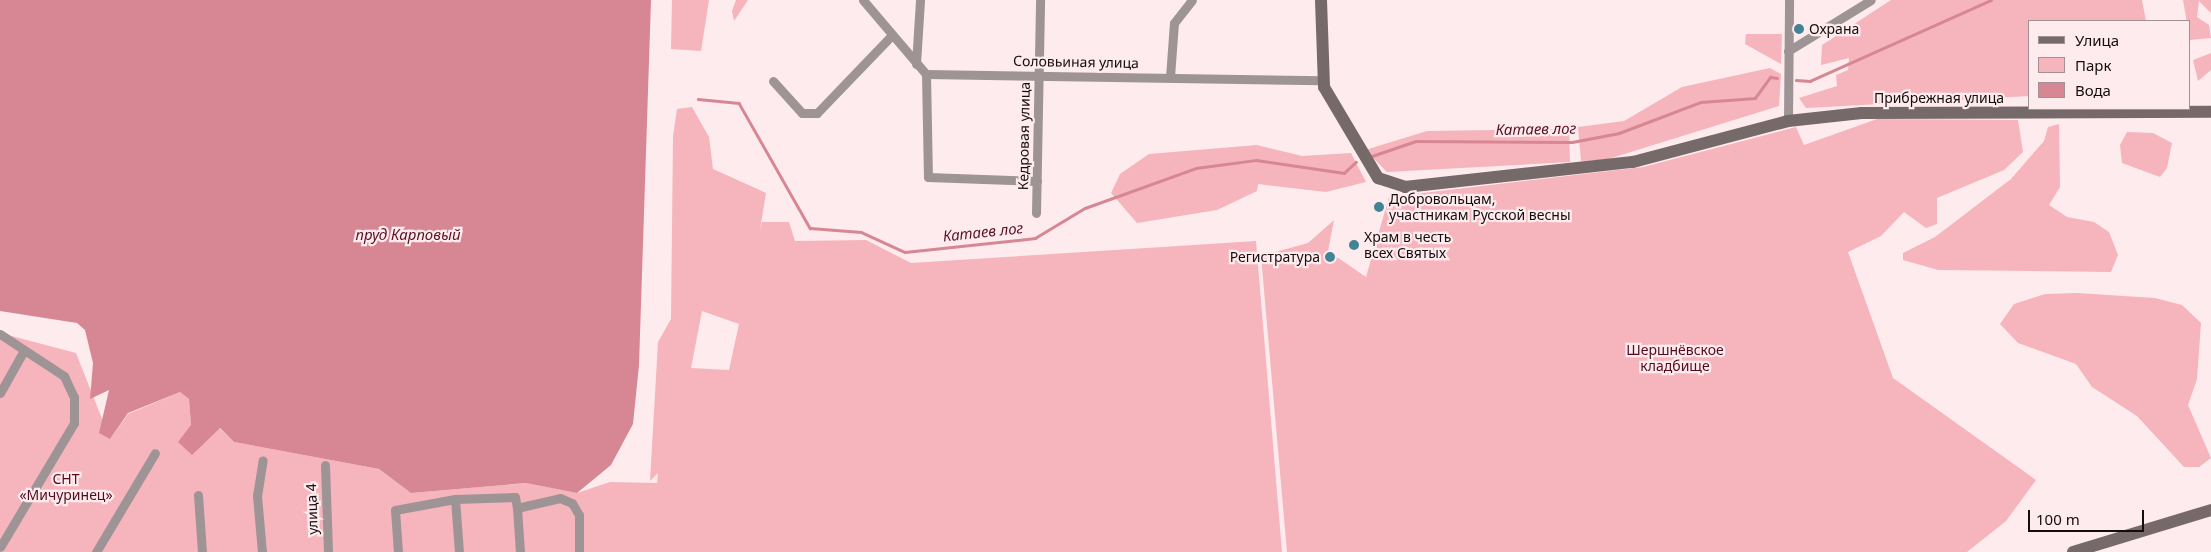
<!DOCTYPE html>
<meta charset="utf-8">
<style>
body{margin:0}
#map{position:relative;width:2211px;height:552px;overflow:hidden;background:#feebed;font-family:"Noto Sans",sans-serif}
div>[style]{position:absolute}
.green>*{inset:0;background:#f6b4bd}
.water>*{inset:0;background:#d78793}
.stream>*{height:2.5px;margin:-1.25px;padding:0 1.25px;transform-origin:1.25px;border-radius:1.25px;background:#d78793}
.street>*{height:9px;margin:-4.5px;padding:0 4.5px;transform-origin:4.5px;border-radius:4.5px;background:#9e9495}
.secondary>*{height:12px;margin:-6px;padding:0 6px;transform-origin:6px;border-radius:6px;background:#76696a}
.dots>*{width:14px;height:14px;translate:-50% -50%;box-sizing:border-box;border:2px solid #feebed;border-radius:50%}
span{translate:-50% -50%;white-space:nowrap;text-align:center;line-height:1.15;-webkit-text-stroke:4.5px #feebed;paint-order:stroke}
.poi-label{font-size:14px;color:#140d0e}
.left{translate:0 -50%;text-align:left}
.right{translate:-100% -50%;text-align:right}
.street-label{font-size:14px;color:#140d0e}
.park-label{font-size:14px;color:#530a20}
.water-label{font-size:15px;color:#591125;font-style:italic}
.legend{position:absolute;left:2028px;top:20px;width:162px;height:90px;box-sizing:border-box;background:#feebed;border:1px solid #a09294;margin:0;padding:6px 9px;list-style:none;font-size:15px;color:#140d0e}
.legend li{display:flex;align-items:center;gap:10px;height:25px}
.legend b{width:25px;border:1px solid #a09294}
.scale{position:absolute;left:2028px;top:510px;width:116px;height:22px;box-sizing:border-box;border:2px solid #140d0e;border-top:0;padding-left:6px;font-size:15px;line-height:18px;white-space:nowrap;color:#140d0e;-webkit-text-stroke:4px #feebed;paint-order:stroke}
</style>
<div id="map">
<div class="green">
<div style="clip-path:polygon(672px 0,709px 0,701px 51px,671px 49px)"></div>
<div style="clip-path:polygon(736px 0,748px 0,734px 21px,732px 11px)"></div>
<div style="clip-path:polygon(1891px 0,2142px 0,2146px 21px,2030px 21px,2030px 96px,1806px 108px,1799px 98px,1837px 86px,1836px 75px,1848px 70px,1849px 58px,1821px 65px,1822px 45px)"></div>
<div style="clip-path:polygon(2183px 0,2211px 0,2211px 13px,2199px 1px,2197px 17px,2209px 25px,2211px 38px,2190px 40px)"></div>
<div style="clip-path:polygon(1746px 34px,1782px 34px,1781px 64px,1745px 44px)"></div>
<div style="clip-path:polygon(2211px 53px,2211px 70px,2198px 81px,2193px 60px)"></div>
<div style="clip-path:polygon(1770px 68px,1781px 74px,1779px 106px,1605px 160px,1581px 161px,1578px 127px,1624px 121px,1682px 87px)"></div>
<div style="clip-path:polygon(evenodd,692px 107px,709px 137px,713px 169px,766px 193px,760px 230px,762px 222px,789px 222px,795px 241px,866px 240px,911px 263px,1256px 241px,1282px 552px,0 552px,0 333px,76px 353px,110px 439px,128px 414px,180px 392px,189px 399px,191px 425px,219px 428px,234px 442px,379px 469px,411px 493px,527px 483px,577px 493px,610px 482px,657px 483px,658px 473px,650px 481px,658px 342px,671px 319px,673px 136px,677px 109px,692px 107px,702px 311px,739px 324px,729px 370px,691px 368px,702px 311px)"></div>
<div style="clip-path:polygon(1877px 119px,2018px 120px,2023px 152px,2004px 170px,1937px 198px,1937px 224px,1926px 228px,1904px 212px,1881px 236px,1848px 252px,1893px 378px,2036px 480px,2006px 521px,1967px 552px,1287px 552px,1261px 256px,1308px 243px,1334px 220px,1328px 251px,1366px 277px,1389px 197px,1643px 167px,1796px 127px,1804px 145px)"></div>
<div style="clip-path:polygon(2059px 124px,2060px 187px,2049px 205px,2067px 217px,2094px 222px,2109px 232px,2118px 255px,2111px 272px,1938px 270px,1903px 260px,1903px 253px,1935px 237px,2011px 179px,2044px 141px,2048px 127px)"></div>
<div style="clip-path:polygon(1569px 129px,1570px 162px,1387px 172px,1365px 150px,1427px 131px)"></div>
<div style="clip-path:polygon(2127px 132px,2153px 133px,2172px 143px,2167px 168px,2160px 177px,2122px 163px,2120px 145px)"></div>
<div style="clip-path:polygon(1257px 145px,1302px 156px,1351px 153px,1366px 182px,1326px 192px,1258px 184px,1257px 191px,1217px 210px,1137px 223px,1111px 193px,1120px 174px,1149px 154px)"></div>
<div style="clip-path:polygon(2077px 293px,2155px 298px,2182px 305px,2201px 323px,2197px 379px,2188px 405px,2211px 458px,2199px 467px,2184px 467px,2137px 416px,2092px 387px,2076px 364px,2018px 343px,2000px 324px,2014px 304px,2045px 294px)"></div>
</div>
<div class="water">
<div style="clip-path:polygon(0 0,651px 0,639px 365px,633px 424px,611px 465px,577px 493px,526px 483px,411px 493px,379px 469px,234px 442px,220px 428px,192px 455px,178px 442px,191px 425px,189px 399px,180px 392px,128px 413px,110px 439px,99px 433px,109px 390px,90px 399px,93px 363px,85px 330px,77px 323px,0 311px)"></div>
</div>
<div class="stream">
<div style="left:1796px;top:80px;width:14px;rotate:4deg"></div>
<div style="left:1810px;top:81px;width:198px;rotate:-24.1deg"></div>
<div style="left:698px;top:99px;width:41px;rotate:5.6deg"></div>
<div style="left:739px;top:103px;width:144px;rotate:60.4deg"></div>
<div style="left:810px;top:228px;width:51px;rotate:4.5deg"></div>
<div style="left:861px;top:232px;width:48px;rotate:24.4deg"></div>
<div style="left:905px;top:252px;width:131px;rotate:-6.1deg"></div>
<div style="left:1035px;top:238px;width:58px;rotate:-31deg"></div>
<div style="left:1085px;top:208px;width:118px;rotate:-19.8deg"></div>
<div style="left:1196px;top:168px;width:61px;rotate:-7.6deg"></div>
<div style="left:1256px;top:160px;width:89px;rotate:8.4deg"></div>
<div style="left:1344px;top:173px;width:16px;rotate:-43deg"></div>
<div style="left:1372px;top:156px;width:46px;rotate:-18.8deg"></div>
<div style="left:1416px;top:141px;width:156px;rotate:0.4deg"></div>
<div style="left:1572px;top:142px;width:48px;rotate:-10.8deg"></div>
<div style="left:1619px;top:133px;width:88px;rotate:-20.7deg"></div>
<div style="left:1701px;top:102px;width:54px;rotate:-4.2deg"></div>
<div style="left:1755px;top:98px;width:26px;rotate:-54deg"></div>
<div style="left:1770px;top:77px;width:7px;rotate:8deg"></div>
</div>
<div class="street">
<div style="left:863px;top:0;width:97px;rotate:49.6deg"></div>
<div style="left:926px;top:74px;width:396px;rotate:0.9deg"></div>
<div style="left:1788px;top:51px;width:97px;rotate:-31.6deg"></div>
<div style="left:916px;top:64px;width:64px;rotate:-86.4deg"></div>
<div style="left:926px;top:74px;width:103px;rotate:88.9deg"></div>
<div style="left:928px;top:177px;width:109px;rotate:2.1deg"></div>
<div style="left:1170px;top:77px;width:54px;rotate:-85.8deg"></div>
<div style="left:1174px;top:23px;width:29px;rotate:-52deg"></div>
<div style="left:773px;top:81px;width:43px;rotate:47.8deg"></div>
<div style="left:802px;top:113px;width:15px"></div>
<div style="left:817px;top:113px;width:107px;rotate:-46.1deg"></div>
<div style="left:1788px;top:121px;width:121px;rotate:-89.5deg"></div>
<div style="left:1036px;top:213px;width:213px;rotate:-88.9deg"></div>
<div style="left:0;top:334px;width:77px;rotate:33.3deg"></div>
<div style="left:64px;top:376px;width:23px;rotate:65deg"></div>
<div style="left:74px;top:397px;width:26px;rotate:90deg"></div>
<div style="left:74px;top:423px;width:144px;rotate:120.8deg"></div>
<div style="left:0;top:393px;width:47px;rotate:-60.7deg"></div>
<div style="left:325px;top:465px;width:87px;rotate:88deg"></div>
<div style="left:198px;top:495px;width:57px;rotate:86deg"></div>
<div style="left:455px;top:499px;width:53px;rotate:85.7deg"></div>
<div style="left:517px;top:508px;width:44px;rotate:86.1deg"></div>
<div style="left:96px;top:552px;width:115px;rotate:-59.2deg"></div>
<div style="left:262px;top:552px;width:56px;rotate:-95.1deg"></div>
<div style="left:257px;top:496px;width:36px;rotate:-81deg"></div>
<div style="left:398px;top:552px;width:42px;rotate:-94.1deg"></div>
<div style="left:395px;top:510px;width:61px;rotate:-10.4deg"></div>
<div style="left:455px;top:499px;width:60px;rotate:-1.9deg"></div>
<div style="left:515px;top:497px;width:11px;rotate:80deg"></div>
<div style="left:517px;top:508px;width:44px;rotate:-13.1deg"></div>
<div style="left:560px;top:498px;width:13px;rotate:23deg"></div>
<div style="left:572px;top:503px;width:14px;rotate:60deg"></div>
<div style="left:579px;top:515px;width:37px;rotate:90deg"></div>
</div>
<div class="secondary">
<div style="left:1321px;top:0;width:87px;rotate:88deg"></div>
<div style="left:1324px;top:87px;width:106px;rotate:59.3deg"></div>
<div style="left:1378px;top:178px;width:28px;rotate:18deg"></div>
<div style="left:1405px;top:187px;width:229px;rotate:-6.3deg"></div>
<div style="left:1633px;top:162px;width:160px;rotate:-14.8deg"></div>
<div style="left:1788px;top:121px;width:74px;rotate:-6.2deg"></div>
<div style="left:1862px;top:113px;width:349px;rotate:-0.2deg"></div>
<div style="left:2073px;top:552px;width:144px;rotate:-16.9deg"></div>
</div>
<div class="dots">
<div style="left:1799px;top:29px;background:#428396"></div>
<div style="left:1379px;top:207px;background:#428396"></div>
<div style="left:1354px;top:245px;background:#428396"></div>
<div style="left:1330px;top:257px;background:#428396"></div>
</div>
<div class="poi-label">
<span class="left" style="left:1809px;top:29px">Охрана</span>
<span class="left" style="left:1389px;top:207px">Добровольцам,<br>участникам Русской весны</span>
<span class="left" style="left:1364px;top:245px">Храм в честь<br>всех Святых</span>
<span class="right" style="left:1320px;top:257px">Регистратура</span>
</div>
<div class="street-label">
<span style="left:1076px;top:62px;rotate:1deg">Соловьиная улица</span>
<span style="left:1939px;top:98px">Прибрежная улица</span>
<span style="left:1024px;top:136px;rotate:-89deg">Кедровая улица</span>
<span style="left:312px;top:509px;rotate:-92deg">улица 4</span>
</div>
<div class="park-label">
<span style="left:1675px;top:358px">Шершнёвское<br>кладбище</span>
<span style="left:66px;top:487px">СНТ<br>«Мичуринец»</span>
</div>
<div class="water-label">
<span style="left:1536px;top:129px;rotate:-1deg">Катаев лог</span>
<span style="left:983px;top:232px;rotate:-6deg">Катаев лог</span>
<span style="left:408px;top:235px">пруд Карповый</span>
</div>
<ul class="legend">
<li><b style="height:6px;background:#76696a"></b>Улица</li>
<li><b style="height:14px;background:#f6b4bd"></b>Парк</li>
<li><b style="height:14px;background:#d78793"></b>Вода</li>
</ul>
<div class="scale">100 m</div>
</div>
